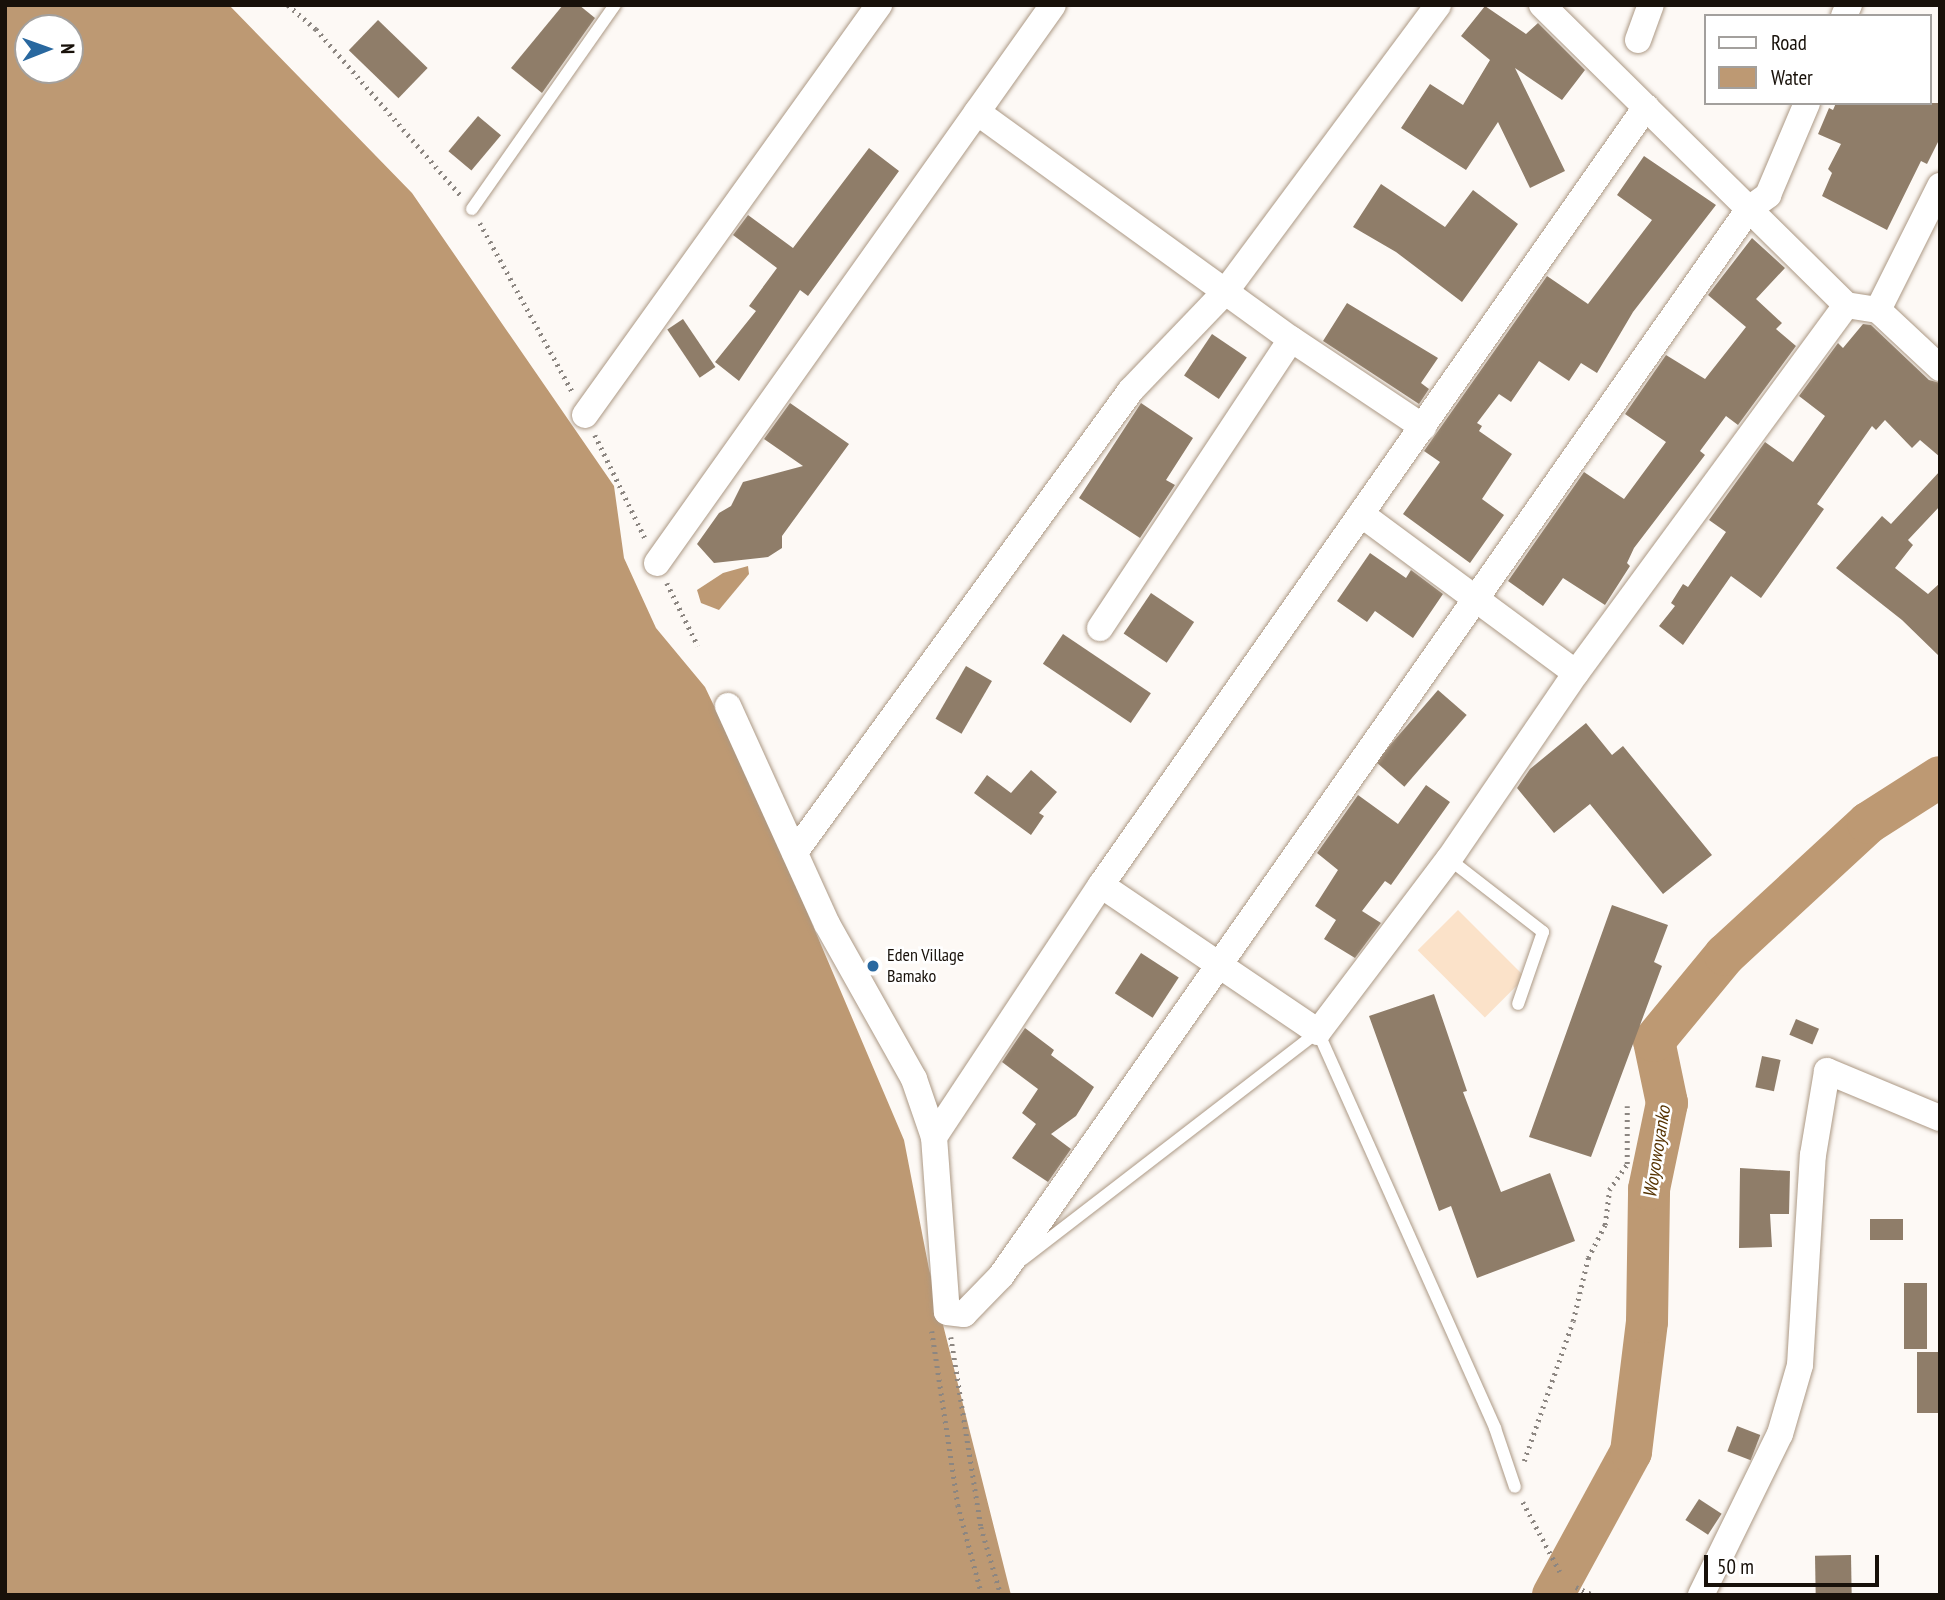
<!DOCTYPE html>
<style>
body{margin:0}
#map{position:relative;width:1945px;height:1600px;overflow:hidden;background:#fdf9f5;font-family:"PT Sans Narrow",sans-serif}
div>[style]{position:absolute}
.green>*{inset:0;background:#fbe2c9;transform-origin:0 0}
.water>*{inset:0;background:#bd9973}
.river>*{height:42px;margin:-21px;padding:0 21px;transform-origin:21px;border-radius:21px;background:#bd9973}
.building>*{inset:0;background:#8f7d69;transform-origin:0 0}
.path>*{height:4.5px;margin-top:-2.25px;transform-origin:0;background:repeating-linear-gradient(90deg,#8c8681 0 2px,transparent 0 7px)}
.roads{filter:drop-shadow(0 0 2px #ac9985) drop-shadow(0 0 2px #ac9985)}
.lane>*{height:12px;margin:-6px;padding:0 6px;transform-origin:6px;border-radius:6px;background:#fff}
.street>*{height:26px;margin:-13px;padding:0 13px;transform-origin:13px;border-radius:13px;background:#fff}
.dots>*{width:19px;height:19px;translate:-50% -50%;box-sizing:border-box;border:4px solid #fff;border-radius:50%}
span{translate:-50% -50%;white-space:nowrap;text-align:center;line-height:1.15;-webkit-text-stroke:5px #fff;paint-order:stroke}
.poi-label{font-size:18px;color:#18110a}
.left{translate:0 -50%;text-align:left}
.water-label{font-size:19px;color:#553200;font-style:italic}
.frame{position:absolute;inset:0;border:7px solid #18110a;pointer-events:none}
.legend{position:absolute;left:1704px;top:14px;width:228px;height:91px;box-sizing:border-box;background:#fff;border:2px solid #a3a09d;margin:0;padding:9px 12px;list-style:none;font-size:21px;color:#18110a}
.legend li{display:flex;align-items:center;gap:14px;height:35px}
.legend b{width:35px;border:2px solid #a3a09d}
.north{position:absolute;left:14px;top:14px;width:70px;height:70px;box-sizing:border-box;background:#fff;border:2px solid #a3a09d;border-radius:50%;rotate:89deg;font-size:19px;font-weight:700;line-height:28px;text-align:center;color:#18110a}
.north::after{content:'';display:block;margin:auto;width:24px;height:32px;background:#29689f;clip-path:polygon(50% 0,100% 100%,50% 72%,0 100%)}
.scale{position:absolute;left:1704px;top:1555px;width:175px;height:32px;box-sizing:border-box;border:4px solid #18110a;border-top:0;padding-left:9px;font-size:21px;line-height:24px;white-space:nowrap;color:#18110a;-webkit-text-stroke:5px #fff;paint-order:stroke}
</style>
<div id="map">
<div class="green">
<div style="left:1458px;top:910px;width:95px;height:57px;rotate:45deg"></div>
</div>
<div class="water">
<div style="clip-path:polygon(evenodd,5px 5px,229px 5px,412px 193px,614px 486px,624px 558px,656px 628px,705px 687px,765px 813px,904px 1140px,929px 1269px,1011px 1595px,5px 1595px,5px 5px,28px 28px,70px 28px,70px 70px,28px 70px,28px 28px)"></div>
<div style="clip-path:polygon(748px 566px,749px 574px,719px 610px,701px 603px,697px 590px,723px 573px)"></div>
</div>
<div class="river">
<div style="left:1553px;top:1595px;width:163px;rotate:-61.4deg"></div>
<div style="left:1631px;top:1452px;width:131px;rotate:-83deg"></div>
<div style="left:1647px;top:1322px;width:133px;rotate:-89.1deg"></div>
<div style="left:1649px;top:1189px;width:88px;rotate:-78.2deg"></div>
<div style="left:1667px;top:1103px;width:63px;rotate:-101.8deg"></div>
<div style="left:1654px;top:1041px;width:112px;rotate:-50.5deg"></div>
<div style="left:1725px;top:955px;width:195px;rotate:-42.7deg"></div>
<div style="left:1868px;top:823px;width:85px;rotate:-32.6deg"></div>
</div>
<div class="building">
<div style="clip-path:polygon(563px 5px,579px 5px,595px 18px,542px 93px,511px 68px)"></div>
<div style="clip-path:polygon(1485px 6px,1526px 34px,1538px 23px,1585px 70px,1562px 100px,1515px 68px,1565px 171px,1530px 188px,1498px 122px,1466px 170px,1401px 128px,1430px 84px,1463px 105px,1490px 60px,1461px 36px)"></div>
<div style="left:378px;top:20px;width:69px;height:42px;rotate:44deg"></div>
<div style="clip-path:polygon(1836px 103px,1940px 103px,1940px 138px,1927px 164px,1921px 161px,1887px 230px,1822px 196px,1832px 173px,1828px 169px,1841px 144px,1818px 134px,1829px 108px,1833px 110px)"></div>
<div style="left:478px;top:116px;width:30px;height:46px;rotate:40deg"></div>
<div style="clip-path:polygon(869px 148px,899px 171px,808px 296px,800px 290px,739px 381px,715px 362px,756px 311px,749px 306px,777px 268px,733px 235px,748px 215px,793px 248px)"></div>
<div style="clip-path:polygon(1644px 156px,1716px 205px,1633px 312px,1597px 373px,1581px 363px,1569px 381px,1539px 361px,1511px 402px,1499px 394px,1477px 423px,1482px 426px,1479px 431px,1512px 454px,1482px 499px,1504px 515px,1470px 563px,1403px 514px,1440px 462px,1424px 451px,1547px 276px,1588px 304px,1652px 220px,1617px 195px)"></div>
<div style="clip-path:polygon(1381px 184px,1445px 227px,1473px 190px,1518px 224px,1462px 302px,1396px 252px,1353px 227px)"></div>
<div style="clip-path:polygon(1752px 238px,1785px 268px,1756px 299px,1782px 323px,1776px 329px,1796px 346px,1738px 425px,1726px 416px,1700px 451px,1705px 455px,1634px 548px,1627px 563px,1630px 566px,1605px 605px,1563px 578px,1543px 606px,1508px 581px,1584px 472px,1624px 499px,1666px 442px,1625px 414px,1666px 355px,1705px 379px,1746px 327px,1708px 295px)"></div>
<div style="clip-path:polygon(1347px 303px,1438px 358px,1421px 383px,1429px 389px,1419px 404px,1323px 341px)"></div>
<div style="left:683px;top:319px;width:58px;height:19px;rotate:56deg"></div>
<div style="clip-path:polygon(1863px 324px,1871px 325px,1929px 380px,1940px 383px,1940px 457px,1920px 440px,1912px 448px,1885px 420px,1876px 430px,1872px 426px,1817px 504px,1824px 509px,1761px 598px,1731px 576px,1683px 645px,1659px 626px,1675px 606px,1671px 603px,1683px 584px,1688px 587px,1726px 532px,1709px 520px,1765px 442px,1793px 462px,1825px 416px,1799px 396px,1838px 343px,1843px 348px)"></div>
<div style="left:1212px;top:334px;width:42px;height:50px;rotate:34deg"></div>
<div style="clip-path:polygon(790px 403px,849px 444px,782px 536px,782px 548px,768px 557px,714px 563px,697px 544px,719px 513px,731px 506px,743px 482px,803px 466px,764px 439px)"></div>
<div style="clip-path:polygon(1141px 403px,1193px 438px,1166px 480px,1175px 485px,1140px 538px,1079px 498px)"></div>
<div style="clip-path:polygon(1940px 471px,1940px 506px,1908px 540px,1913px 545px,1895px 568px,1928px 594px,1940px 583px,1940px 657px,1902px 620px,1836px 568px,1882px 516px,1891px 524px)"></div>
<div style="clip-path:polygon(1370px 553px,1406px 578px,1411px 570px,1443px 594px,1413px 638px,1375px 611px,1367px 622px,1337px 601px)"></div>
<div style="left:1151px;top:593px;width:52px;height:49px;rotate:34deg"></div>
<div style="left:1063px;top:634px;width:106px;height:36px;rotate:34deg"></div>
<div style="left:966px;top:666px;width:30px;height:61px;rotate:30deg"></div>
<div style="left:1438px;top:690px;width:38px;height:95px;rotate:41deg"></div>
<div style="clip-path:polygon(1586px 723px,1612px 755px,1623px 746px,1712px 855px,1663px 894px,1590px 804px,1554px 833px,1517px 788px,1530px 769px)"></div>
<div style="clip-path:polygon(1031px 770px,1057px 792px,1039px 813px,1044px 816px,1031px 835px,974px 793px,987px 775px,1011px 793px)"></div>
<div style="clip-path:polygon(1426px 785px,1450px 802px,1391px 885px,1385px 881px,1362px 911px,1381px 923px,1355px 958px,1324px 939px,1336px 920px,1315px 906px,1338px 870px,1317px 853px,1358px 795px,1398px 824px)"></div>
<div style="clip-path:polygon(1612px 905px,1668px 925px,1654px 962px,1662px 966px,1591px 1157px,1529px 1137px)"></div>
<div style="left:1141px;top:953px;width:45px;height:48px;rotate:33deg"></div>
<div style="clip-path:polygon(1434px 994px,1467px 1091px,1463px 1092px,1501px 1192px,1550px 1173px,1575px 1241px,1477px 1278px,1451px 1206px,1439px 1211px,1369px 1016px)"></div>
<div style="left:1796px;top:1019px;width:25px;height:17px;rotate:23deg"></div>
<div style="clip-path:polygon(1025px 1028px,1054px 1050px,1051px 1055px,1094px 1087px,1076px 1116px,1051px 1134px,1071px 1149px,1048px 1182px,1012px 1158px,1036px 1124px,1022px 1113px,1038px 1089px,1002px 1062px)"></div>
<div style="left:1762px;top:1056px;width:19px;height:32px;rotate:12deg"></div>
<div style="clip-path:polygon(1740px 1168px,1790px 1171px,1789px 1214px,1770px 1214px,1772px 1247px,1739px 1248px)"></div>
<div style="left:1870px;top:1219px;width:33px;height:21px"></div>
<div style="left:1904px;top:1283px;width:23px;height:66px"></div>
<div style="left:1917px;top:1352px;width:23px;height:61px"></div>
<div style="left:1737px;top:1426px;width:25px;height:27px;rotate:21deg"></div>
<div style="left:1699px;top:1499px;width:27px;height:25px;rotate:33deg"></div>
<div style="left:1851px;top:1555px;width:40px;height:36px;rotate:89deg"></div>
</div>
<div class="path">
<div style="left:288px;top:5px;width:37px;rotate:41deg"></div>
<div style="left:316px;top:29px;width:221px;rotate:49deg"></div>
<div style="left:480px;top:223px;width:194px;rotate:61.3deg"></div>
<div style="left:595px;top:435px;width:114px;rotate:64.1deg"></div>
<div style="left:667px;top:583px;width:70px;rotate:63.8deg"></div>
<div style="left:932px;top:1331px;width:176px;rotate:81.5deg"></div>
<div style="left:958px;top:1505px;width:93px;rotate:75.1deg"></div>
<div style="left:951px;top:1337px;width:192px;rotate:81deg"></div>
<div style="left:981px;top:1527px;width:71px;rotate:73.6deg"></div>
<div style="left:1524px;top:1461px;width:148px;rotate:-70.7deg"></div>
<div style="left:1573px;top:1321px;width:65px;rotate:-76.6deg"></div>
<div style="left:1588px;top:1258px;width:37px;rotate:-63deg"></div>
<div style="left:1605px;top:1225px;width:35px;rotate:-83deg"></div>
<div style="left:1609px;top:1190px;width:32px;rotate:-55deg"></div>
<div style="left:1627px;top:1164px;width:58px;rotate:-90deg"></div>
<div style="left:1523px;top:1502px;width:79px;rotate:62.1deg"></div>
<div style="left:1576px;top:1587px;width:19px;rotate:25deg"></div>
</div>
<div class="roads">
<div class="lane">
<div style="left:472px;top:209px;width:249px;rotate:-55deg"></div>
<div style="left:1449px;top:859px;width:119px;rotate:37.8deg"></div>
<div style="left:1543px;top:932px;width:76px;rotate:109.1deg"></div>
<div style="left:1023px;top:1259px;width:372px;rotate:-37.6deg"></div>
<div style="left:1318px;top:1032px;width:434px;rotate:65.9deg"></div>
<div style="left:1495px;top:1428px;width:62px;rotate:71.3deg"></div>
</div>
<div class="street">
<div style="left:1542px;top:5px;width:427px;rotate:44.6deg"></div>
<div style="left:1846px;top:305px;width:32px;rotate:9deg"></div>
<div style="left:1878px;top:310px;width:85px;rotate:43.1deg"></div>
<div style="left:1844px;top:16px;width:12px;rotate:-66deg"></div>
<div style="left:1638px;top:40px;width:37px;rotate:-70deg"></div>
<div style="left:977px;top:112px;width:387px;rotate:35.9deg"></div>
<div style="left:1291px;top:339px;width:159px;rotate:33.7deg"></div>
<div style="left:1878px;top:310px;width:139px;rotate:-63.4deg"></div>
<div style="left:585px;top:415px;width:505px;rotate:-54.36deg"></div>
<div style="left:1361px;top:514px;width:267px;rotate:36.5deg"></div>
<div style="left:657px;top:563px;width:684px;rotate:-54.64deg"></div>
<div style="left:1100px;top:628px;width:346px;rotate:-56.5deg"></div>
<div style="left:728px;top:706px;width:239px;rotate:65.6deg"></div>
<div style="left:827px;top:924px;width:178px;rotate:60.7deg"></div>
<div style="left:914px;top:1079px;width:61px;rotate:71deg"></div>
<div style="left:934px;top:1137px;width:175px;rotate:85.8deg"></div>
<div style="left:947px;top:1312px;width:17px;rotate:7deg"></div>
<div style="left:964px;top:1314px;width:53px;rotate:-45.8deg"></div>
<div style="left:1001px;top:1276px;width:1303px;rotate:-54.97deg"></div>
<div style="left:1749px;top:209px;width:24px;rotate:-36deg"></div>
<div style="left:1768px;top:195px;width:100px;rotate:-67deg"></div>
<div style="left:795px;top:852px;width:571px;rotate:-53.97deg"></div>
<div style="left:1131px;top:390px;width:136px;rotate:-46.2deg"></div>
<div style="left:1225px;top:292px;width:357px;rotate:-53.4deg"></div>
<div style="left:1101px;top:885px;width:262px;rotate:34.1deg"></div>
<div style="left:1318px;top:1032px;width:217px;rotate:-52.9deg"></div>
<div style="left:1449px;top:859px;width:225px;rotate:-55.7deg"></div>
<div style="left:1576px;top:673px;width:456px;rotate:-53.7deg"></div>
<div style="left:934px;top:1137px;width:302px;rotate:-56.5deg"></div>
<div style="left:1101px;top:885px;width:950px;rotate:-54.99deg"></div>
<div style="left:1701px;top:1595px;width:179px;rotate:-63.9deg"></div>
<div style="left:1780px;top:1434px;width:72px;rotate:-73.8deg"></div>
<div style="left:1800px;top:1365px;width:210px;rotate:-86.5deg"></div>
<div style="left:1813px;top:1155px;width:85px;rotate:-80.5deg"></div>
<div style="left:1827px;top:1071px;width:122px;rotate:22.6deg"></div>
</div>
</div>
<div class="dots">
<div style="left:873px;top:966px;background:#29689f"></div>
</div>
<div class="poi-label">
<span class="left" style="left:887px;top:966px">Eden Village<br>Bamako</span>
</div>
<div class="water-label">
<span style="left:1657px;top:1152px;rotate:-81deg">Woyowoyanko</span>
</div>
<div class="frame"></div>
<ul class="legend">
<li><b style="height:9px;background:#fff"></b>Road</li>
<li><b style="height:19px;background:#bd9973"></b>Water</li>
</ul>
<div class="north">N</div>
<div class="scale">50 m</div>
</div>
